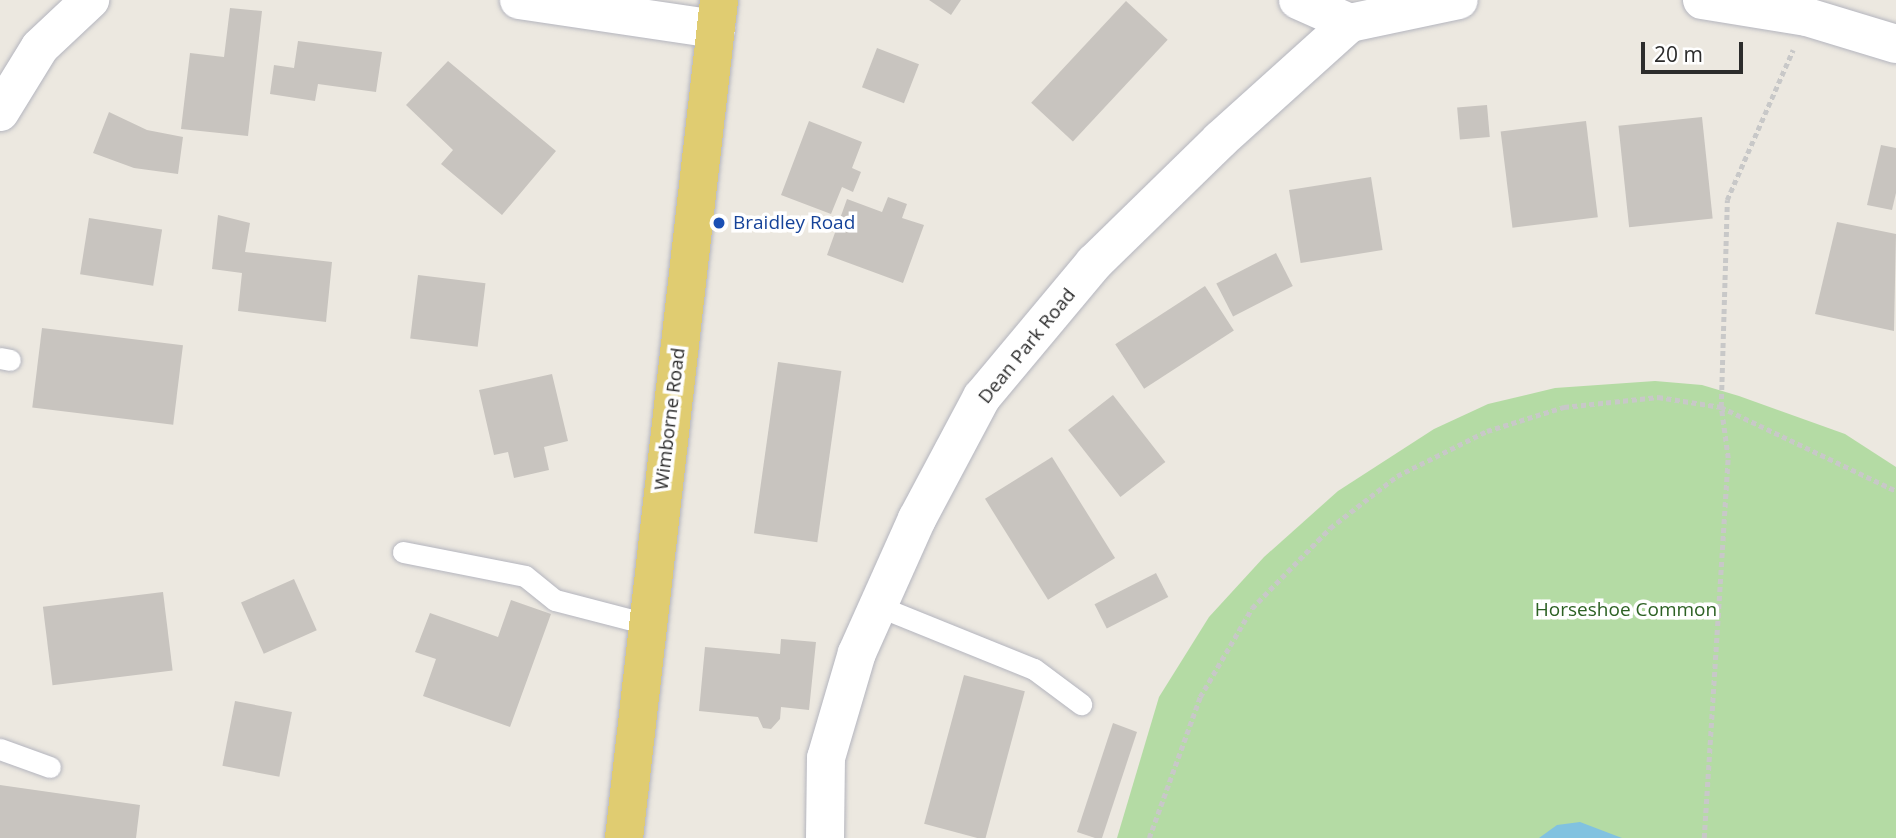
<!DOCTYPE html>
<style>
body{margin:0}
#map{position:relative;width:1896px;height:838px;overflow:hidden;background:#ece8e0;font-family:"Open Sans",sans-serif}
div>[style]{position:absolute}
.green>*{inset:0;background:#b4dba4}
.water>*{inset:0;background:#81c2e0}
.building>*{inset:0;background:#c8c4bf;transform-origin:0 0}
.path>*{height:4.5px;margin-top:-2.25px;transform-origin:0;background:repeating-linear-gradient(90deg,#c8c8c8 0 5px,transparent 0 8.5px)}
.roads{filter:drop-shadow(0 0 2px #b4b5be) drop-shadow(0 0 2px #b4b5be)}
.lane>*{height:21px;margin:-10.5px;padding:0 10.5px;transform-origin:10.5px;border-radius:10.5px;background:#fff}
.street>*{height:38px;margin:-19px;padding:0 19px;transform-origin:19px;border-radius:19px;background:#fff}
.secondary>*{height:38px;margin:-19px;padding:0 19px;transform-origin:19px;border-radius:19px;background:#fff}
.primary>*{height:38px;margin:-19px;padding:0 19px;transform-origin:19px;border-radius:19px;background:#e0cc71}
.dots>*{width:19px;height:19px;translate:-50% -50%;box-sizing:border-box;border:4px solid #fff;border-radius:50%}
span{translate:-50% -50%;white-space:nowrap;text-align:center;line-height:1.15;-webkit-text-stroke:7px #fff;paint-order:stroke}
.transit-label{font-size:19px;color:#164399}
.left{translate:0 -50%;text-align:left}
.street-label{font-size:19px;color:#2c2c2c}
.park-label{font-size:19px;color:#2d6124}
.scale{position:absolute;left:1641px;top:42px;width:102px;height:32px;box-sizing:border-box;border:4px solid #2c2c2c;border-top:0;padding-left:9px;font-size:21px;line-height:24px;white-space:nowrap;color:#2c2c2c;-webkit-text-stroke:5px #fff;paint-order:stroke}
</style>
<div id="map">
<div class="green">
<div style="clip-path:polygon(1655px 381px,1702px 385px,1739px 396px,1845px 434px,1896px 467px,1896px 838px,1117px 838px,1159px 697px,1209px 617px,1264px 557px,1338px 491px,1434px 429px,1488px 404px,1555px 388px)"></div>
</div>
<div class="water">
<div style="clip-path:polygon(1580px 822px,1622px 838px,1539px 838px,1557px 825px)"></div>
</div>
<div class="building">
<div style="clip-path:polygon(929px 0,961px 0,951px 15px)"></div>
<div style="left:1126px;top:1px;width:57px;height:139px;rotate:43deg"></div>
<div style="clip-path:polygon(230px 8px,262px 11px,248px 136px,181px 129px,190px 53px,224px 57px)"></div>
<div style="clip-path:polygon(298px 41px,382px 52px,376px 92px,318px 84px,315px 101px,270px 94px,274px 65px,294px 68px)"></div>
<div style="left:877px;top:48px;width:45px;height:42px;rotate:21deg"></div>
<div style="clip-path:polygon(448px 61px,556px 151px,502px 215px,441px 164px,453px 150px,406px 105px)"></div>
<div style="left:1487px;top:105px;width:32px;height:30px;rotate:85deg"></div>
<div style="clip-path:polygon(109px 112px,147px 130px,183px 137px,178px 174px,134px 168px,93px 153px)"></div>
<div style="left:1702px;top:117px;width:102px;height:84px;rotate:84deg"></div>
<div style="clip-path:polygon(809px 121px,862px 142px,852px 168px,861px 172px,853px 192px,842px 187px,831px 214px,781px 195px)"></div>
<div style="left:1586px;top:121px;width:97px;height:86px;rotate:83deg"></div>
<div style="clip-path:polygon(1881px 145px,1896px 148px,1896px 193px,1892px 210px,1867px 205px)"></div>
<div style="left:1371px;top:177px;width:74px;height:83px;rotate:81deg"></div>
<div style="clip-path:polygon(888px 197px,907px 204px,902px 218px,924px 225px,903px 283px,827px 255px,847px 199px,882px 212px)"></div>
<div style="clip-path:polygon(218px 215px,250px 223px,245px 252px,332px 262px,326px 322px,238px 311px,242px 273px,212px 269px)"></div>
<div style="left:89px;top:218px;width:74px;height:57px;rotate:9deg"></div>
<div style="clip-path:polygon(1837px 222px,1896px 234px,1894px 331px,1815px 314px)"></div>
<div style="left:1276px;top:253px;width:37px;height:67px;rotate:63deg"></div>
<div style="left:418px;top:275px;width:68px;height:64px;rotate:7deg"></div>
<div style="left:1205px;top:286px;width:53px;height:107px;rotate:57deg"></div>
<div style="left:42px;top:328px;width:142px;height:80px;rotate:7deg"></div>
<div style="left:778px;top:362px;width:64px;height:173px;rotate:8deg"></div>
<div style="clip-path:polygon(552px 374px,568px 441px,544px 447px,549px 470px,514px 478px,508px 452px,494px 455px,479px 390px)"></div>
<div style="left:1113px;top:395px;width:85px;height:57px;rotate:52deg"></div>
<div style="left:1052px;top:457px;width:119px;height:79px;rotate:58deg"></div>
<div style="left:1156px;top:573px;width:27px;height:69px;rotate:63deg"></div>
<div style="left:294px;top:579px;width:56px;height:58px;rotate:66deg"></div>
<div style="left:163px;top:592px;width:79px;height:121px;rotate:83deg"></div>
<div style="clip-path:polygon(511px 600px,551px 614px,510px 727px,423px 696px,436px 659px,415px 652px,430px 613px,498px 637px)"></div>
<div style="clip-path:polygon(781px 639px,816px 642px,809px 710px,781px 707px,780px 719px,771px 729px,763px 728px,758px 717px,699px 711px,705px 647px,780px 654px)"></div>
<div style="left:964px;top:675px;width:63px;height:154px;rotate:15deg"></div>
<div style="left:235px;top:701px;width:58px;height:66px;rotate:11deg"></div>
<div style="clip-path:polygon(1113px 723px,1137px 732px,1102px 838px,1095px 838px,1077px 832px)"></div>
<div style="clip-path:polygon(0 785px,140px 805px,136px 838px,0 838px)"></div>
</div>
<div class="path">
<div style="left:1149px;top:838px;width:150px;rotate:-70.1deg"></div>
<div style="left:1200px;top:697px;width:103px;rotate:-59.7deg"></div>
<div style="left:1252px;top:608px;width:112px;rotate:-45.7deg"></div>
<div style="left:1330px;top:528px;width:85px;rotate:-37.8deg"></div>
<div style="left:1397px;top:476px;width:101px;rotate:-26.6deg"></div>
<div style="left:1487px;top:431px;width:81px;rotate:-17.3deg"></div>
<div style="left:1564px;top:407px;width:95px;rotate:-6.1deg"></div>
<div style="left:1658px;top:397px;width:64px;rotate:9deg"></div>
<div style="left:1721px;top:407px;width:194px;rotate:25.6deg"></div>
<div style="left:1704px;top:838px;width:381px;rotate:-86.4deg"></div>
<div style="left:1728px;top:458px;width:51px;rotate:-97.8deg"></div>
<div style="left:1721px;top:407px;width:207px;rotate:-88.3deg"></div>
<div style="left:1727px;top:200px;width:164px;rotate:-66.3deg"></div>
</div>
<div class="roads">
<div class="lane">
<div style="left:0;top:358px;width:10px;rotate:11deg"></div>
<div style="left:403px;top:552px;width:124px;rotate:11.1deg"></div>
<div style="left:525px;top:576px;width:38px;rotate:39deg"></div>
<div style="left:555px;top:600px;width:95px;rotate:14.6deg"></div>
<div style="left:878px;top:606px;width:168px;rotate:22deg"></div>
<div style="left:1034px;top:669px;width:59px;rotate:36.7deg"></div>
<div style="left:0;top:749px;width:53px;rotate:19.8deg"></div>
</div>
<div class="street">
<div style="left:1298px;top:0;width:57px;rotate:23.9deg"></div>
<div style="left:1702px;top:0;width:106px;rotate:9.2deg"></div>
<div style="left:1807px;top:17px;width:93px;rotate:16.9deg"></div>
<div style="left:0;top:112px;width:76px;rotate:-58.4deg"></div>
<div style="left:40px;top:47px;width:69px;rotate:-43.2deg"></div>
<div style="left:825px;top:838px;width:80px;rotate:-89.3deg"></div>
<div style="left:826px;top:758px;width:109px;rotate:-73.6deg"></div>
<div style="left:857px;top:653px;width:147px;rotate:-65.9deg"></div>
<div style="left:917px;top:519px;width:138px;rotate:-62deg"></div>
<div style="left:982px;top:397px;width:175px;rotate:-50.1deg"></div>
<div style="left:1094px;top:263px;width:176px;rotate:-44.3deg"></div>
<div style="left:1220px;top:140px;width:175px;rotate:-42deg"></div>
<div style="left:1350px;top:23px;width:111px;rotate:-11.9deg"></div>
</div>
<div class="secondary">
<div style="left:519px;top:0;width:199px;rotate:8.4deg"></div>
</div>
<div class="primary">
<div style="left:624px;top:838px;width:843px;rotate:-83.53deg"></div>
</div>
</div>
<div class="dots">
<div style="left:719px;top:223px;background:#1a4fb4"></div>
</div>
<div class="transit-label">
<span class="left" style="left:733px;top:223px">Braidley Road</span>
</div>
<div class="street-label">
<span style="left:1027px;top:346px;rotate:-51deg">Dean Park Road</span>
<span style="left:670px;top:419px;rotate:-83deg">Wimborne Road</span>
</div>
<div class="park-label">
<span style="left:1626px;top:610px">Horseshoe Common</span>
</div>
<div class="scale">20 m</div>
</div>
